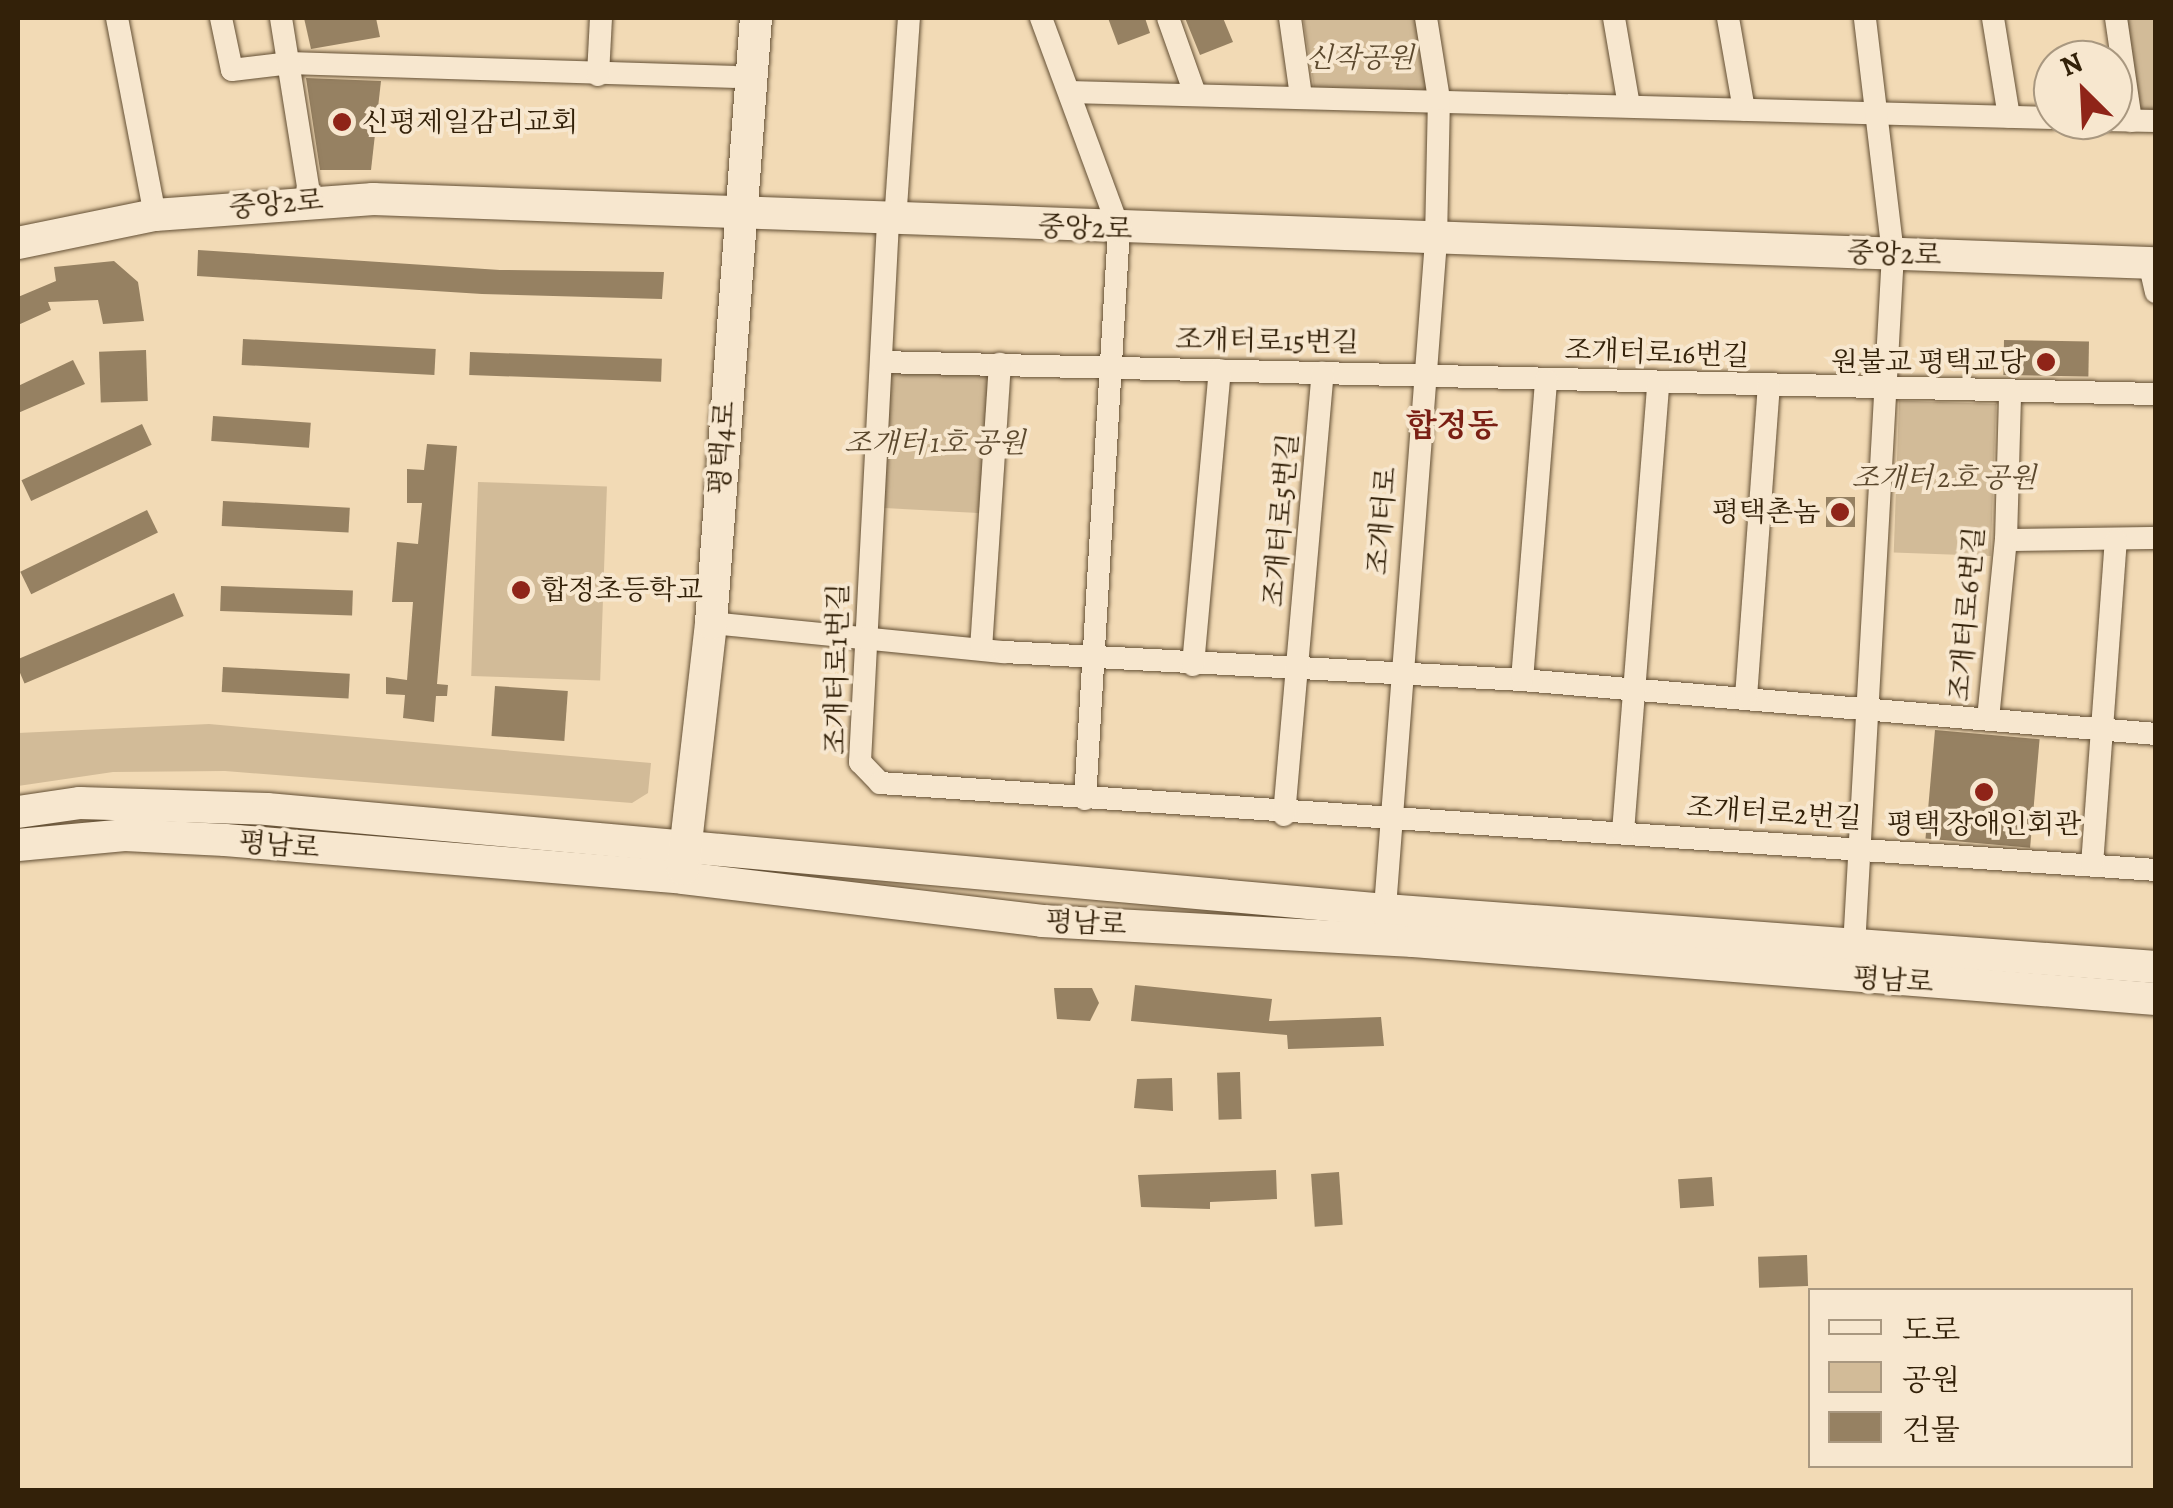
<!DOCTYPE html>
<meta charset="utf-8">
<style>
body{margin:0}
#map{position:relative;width:2173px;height:1508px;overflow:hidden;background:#f2dab5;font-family:Alegreya,"Noto Serif KR",serif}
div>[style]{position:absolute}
.green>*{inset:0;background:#d2bb98;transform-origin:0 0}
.building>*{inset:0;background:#968162;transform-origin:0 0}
.roads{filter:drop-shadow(0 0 2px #634f34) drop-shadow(0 0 2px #634f34)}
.street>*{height:22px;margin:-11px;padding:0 11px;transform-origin:11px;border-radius:11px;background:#f7e7cf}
.secondary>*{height:32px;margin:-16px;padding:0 16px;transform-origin:16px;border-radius:16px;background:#f7e7cf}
.dots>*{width:28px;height:28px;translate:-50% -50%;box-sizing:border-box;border:5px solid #f7e7cf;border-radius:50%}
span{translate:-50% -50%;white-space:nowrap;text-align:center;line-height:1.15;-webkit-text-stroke:8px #f7e7cf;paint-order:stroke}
.park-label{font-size:28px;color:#5b482d;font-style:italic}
.poi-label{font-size:28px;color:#332109}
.left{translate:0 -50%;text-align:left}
.right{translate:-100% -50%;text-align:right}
.street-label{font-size:28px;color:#332109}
.quarter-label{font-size:32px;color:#7a1f14;font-weight:700}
.frame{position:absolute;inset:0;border:20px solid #332109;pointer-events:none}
.legend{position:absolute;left:1808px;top:1288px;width:325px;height:180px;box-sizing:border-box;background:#f7e7cf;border:2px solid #a99880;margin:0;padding:12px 18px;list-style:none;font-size:30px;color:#332109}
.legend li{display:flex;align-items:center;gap:20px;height:50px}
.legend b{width:50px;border:2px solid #a99880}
.north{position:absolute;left:2033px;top:40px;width:100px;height:100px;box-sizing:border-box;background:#f7e7cf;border:2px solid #a99880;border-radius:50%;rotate:336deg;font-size:28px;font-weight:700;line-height:40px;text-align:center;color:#332109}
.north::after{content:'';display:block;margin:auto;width:35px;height:45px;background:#8f2418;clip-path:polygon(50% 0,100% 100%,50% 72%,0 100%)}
</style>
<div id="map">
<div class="green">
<div style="clip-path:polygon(1303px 18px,1417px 18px,1431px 95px,1316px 100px)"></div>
<div style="clip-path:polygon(2121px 18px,2155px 18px,2155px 116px,2135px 115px)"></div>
<div style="left:887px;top:371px;width:103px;height:137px;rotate:3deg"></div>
<div style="left:1996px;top:404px;width:152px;height:97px;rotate:92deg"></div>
<div style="left:478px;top:482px;width:129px;height:194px;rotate:2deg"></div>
<div style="clip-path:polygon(209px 724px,651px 763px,648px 793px,632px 803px,225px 771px,113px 772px,18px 786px,18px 733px)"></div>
</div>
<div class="building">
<div style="clip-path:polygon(304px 18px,376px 18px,380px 37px,311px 49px)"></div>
<div style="clip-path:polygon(1108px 18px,1145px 18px,1150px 33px,1118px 45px)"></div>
<div style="clip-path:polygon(1185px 18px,1223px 18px,1233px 42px,1200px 55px)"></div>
<div style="clip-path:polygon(306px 78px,381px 81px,371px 170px,320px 170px)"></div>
<div style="clip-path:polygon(198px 250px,500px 270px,664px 272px,662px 299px,482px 294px,197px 276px)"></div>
<div style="clip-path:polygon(114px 261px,138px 282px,144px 321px,103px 324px,98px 300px,48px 302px,51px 310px,18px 325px,18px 297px,56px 281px,54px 267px)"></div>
<div style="left:243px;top:339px;width:193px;height:26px;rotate:3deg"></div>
<div style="left:2004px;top:340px;width:85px;height:35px;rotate:1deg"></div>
<div style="left:146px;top:350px;width:51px;height:47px;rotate:88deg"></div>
<div style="left:470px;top:352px;width:192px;height:23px;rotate:2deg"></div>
<div style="clip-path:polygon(73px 360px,85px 384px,18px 413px,18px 386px)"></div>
<div style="left:213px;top:416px;width:98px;height:25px;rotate:4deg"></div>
<div style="left:142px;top:424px;width:23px;height:133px;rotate:65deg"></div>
<div style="clip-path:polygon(427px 444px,457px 446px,437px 684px,448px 685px,447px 696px,436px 696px,434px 722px,403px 718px,405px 695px,386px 694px,386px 677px,407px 680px,413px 602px,392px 602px,397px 542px,418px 544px,422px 503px,407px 503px,407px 469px,424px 470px)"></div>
<div style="left:1826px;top:497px;width:29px;height:30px"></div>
<div style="left:223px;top:501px;width:127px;height:25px;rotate:3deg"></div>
<div style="left:147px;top:510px;width:25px;height:141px;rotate:64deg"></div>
<div style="left:221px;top:586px;width:132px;height:25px;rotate:2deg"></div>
<div style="left:174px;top:593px;width:25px;height:173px;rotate:67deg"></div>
<div style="left:223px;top:667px;width:127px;height:25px;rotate:3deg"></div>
<div style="left:495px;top:686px;width:73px;height:50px;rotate:4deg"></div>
<div style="left:1935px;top:730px;width:105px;height:109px;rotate:5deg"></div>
<div style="clip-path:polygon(1135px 985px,1272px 999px,1269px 1021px,1381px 1017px,1384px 1046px,1288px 1049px,1287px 1035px,1131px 1021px)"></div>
<div style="clip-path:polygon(1054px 988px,1092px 988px,1099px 1003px,1090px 1021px,1057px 1019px)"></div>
<div style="left:1240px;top:1072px;width:47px;height:23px;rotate:88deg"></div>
<div style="clip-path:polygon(1172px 1078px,1173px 1111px,1134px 1108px,1137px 1079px)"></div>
<div style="clip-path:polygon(1276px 1170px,1277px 1199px,1210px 1202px,1210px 1209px,1141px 1207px,1138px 1175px)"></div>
<div style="left:1339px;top:1172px;width:53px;height:28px;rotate:86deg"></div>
<div style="left:1712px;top:1177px;width:29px;height:34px;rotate:86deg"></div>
<div style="left:1807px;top:1255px;width:31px;height:49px;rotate:88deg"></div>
</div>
<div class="roads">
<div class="street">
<div style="left:117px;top:18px;width:201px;rotate:79.1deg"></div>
<div style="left:221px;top:18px;width:53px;rotate:78.1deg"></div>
<div style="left:232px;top:70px;width:59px;rotate:-6.8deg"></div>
<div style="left:291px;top:63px;width:443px;rotate:1.8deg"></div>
<div style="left:281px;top:18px;width:183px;rotate:80.9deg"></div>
<div style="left:1041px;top:18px;width:225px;rotate:69.7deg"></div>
<div style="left:1119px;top:229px;width:571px;rotate:93.41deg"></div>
<div style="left:1168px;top:18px;width:81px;rotate:70.4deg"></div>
<div style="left:1290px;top:18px;width:79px;rotate:82deg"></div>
<div style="left:1614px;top:18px;width:89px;rotate:80.3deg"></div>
<div style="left:1728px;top:18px;width:93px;rotate:80.1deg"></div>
<div style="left:1993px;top:18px;width:100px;rotate:80.8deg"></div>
<div style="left:2116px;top:18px;width:104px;rotate:81.7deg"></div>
<div style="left:598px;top:75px;width:57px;rotate:-87deg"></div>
<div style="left:1069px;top:92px;width:984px;rotate:1.51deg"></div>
<div style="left:2102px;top:120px;width:54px;rotate:1.1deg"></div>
<div style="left:888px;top:222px;width:541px;rotate:92.97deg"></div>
<div style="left:860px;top:762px;width:29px;rotate:46deg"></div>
<div style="left:880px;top:783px;width:1279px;rotate:3.9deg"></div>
<div style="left:895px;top:222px;width:204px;rotate:-86.1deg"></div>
<div style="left:2149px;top:262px;width:31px;rotate:77deg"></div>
<div style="left:881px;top:362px;width:1275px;rotate:1.44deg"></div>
<div style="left:2006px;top:540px;width:150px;rotate:-0.8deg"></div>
<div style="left:711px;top:623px;width:294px;rotate:5.7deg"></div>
<div style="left:1004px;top:652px;width:519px;rotate:3.09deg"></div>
<div style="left:1522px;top:680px;width:636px;rotate:4.87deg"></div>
<div style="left:981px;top:649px;width:286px;rotate:-86.2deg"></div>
<div style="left:1193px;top:665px;width:296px;rotate:-84.8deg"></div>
<div style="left:1522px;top:680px;width:301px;rotate:-85.4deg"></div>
<div style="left:1746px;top:697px;width:312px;rotate:-85.8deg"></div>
<div style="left:1988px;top:719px;width:180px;rotate:-84.3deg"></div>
<div style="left:2006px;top:540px;width:147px;rotate:-88.4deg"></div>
<div style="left:1284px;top:815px;width:444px;rotate:-85deg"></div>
<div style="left:1623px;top:832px;width:450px;rotate:-85.5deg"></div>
<div style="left:2092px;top:865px;width:325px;rotate:-85.8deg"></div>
<div style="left:1384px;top:921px;width:683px;rotate:-85.63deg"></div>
<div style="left:1436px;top:240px;width:141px;rotate:-88.8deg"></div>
<div style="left:1439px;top:99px;width:82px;rotate:-99.1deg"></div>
<div style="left:1854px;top:947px;width:694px;rotate:-86.78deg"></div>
<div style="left:1893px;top:254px;width:238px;rotate:-96.8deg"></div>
</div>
<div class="secondary">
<div style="left:18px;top:243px;width:140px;rotate:-11.6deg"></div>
<div style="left:155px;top:215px;width:219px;rotate:-4.2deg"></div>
<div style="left:373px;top:199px;width:1784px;rotate:2.06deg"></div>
<div style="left:18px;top:812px;width:63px;rotate:-8.3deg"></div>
<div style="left:80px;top:803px;width:187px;rotate:1.8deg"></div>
<div style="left:267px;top:809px;width:1123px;rotate:5.16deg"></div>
<div style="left:1385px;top:910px;width:773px;rotate:4.23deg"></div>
<div style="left:18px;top:845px;width:107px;rotate:-5.3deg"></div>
<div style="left:125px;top:835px;width:100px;rotate:2.9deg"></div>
<div style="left:225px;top:840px;width:460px;rotate:4.7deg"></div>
<div style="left:683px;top:878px;width:362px;rotate:6.8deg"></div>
<div style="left:1042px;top:921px;width:372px;rotate:3.1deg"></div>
<div style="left:1413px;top:941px;width:745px;rotate:4.46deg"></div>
<div style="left:683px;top:869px;width:248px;rotate:-83.5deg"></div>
<div style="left:711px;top:623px;width:607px;rotate:-85.75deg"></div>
</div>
</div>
<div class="dots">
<div style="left:342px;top:122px;background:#8f2418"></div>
<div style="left:2046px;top:362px;background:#8f2418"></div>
<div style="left:1840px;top:512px;background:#8f2418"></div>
<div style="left:521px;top:590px;background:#8f2418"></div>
<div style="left:1984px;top:792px;background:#8f2418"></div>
</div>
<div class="park-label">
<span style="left:1360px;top:58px">신작공원</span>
<span style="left:935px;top:443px">조개터 1호 공원</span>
<span style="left:1944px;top:478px">조개터 2호 공원</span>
</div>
<div class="poi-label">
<span class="left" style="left:362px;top:122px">신평제일감리교회</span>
<span class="right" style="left:2026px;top:362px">원불교 평택교당</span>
<span class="right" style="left:1820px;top:512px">평택촌놈</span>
<span class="left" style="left:541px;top:590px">합정초등학교</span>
<span style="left:1984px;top:824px">평택 장애인회관</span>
</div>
<div class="street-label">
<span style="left:276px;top:204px;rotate:-5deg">중앙2로</span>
<span style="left:1085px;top:228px;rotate:2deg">중앙2로</span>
<span style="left:1894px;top:254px;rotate:2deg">중앙2로</span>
<span style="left:1267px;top:341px;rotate:1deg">조개터로15번길</span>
<span style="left:1657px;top:353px;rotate:2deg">조개터로16번길</span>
<span style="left:722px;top:448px;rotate:-86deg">평택4로</span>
<span style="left:1281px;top:520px;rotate:-85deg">조개터로5번길</span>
<span style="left:1382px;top:521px;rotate:-85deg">조개터로</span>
<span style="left:1967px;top:614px;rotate:-85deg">조개터로6번길</span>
<span style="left:837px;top:669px;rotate:-89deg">조개터로1번길</span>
<span style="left:1774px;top:813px;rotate:4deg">조개터로2번길</span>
<span style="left:279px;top:845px;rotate:5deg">평남로</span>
<span style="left:1086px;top:923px;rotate:3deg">평남로</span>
<span style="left:1893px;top:980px;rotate:4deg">평남로</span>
</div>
<div class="quarter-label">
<span style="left:1452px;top:425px">합정동</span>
</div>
<div class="frame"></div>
<ul class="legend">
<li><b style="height:12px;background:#f7e7cf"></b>도로</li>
<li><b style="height:28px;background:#d2bb98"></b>공원</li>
<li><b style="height:28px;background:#968162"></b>건물</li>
</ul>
<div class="north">N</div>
</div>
